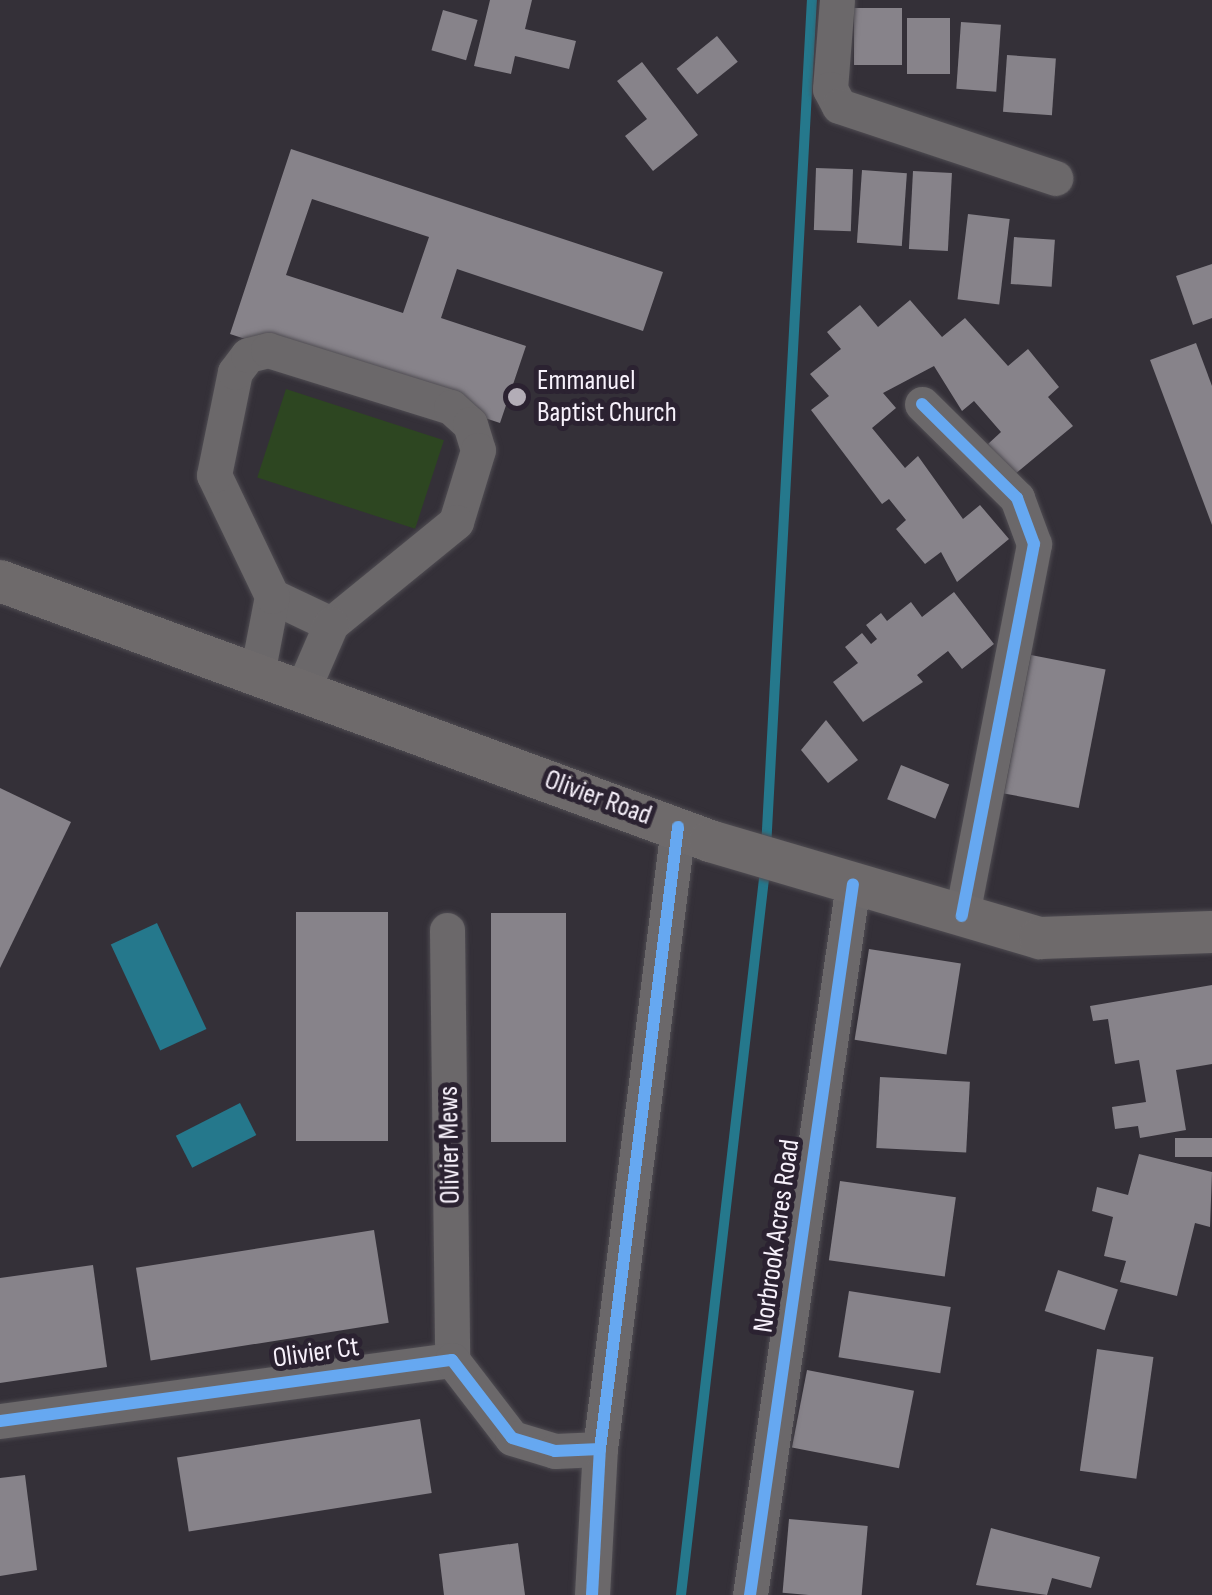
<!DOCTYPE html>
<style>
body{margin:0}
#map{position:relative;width:1212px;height:1595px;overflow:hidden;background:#343038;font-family:"Sofia Sans Condensed",sans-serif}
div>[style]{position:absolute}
.green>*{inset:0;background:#2d4621;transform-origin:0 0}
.water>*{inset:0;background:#25788c;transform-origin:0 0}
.stream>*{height:10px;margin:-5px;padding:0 5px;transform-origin:5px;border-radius:5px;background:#25788c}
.building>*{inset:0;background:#87838a;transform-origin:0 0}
.roads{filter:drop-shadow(0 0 2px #4f4c52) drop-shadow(0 0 2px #4f4c52)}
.minor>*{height:35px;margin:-17.5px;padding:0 17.5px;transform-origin:17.5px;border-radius:17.5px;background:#6b686a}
.major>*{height:42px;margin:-21px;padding:0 21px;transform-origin:21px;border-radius:21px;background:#6e6a6b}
.cycleway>*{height:12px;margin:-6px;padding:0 6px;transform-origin:6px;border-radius:6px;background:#66a8f1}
.dots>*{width:28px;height:28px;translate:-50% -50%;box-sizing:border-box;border:5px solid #2b2231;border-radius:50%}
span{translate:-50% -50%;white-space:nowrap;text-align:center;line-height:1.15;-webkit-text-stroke:10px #2b2231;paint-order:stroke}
.poi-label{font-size:28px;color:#f7f1fb}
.left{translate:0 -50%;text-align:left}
.street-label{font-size:28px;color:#f7f1fb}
</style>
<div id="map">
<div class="green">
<div style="left:286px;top:389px;width:166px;height:93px;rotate:18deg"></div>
</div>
<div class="water">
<div style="left:157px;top:923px;width:117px;height:51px;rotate:65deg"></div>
<div style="left:240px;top:1103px;width:36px;height:72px;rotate:63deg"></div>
</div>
<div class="stream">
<div style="left:766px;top:848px;width:849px;rotate:-86.9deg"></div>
<div style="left:681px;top:1595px;width:730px;rotate:-83.39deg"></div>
</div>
<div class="building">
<div style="clip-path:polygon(490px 0,532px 0,525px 29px,576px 41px,569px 69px,515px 56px,511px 74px,474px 66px)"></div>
<div style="left:854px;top:8px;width:48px;height:57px"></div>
<div style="left:443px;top:10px;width:36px;height:42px;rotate:16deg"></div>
<div style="left:950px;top:18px;width:56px;height:43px;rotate:90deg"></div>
<div style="left:961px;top:22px;width:40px;height:67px;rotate:4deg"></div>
<div style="left:717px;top:36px;width:33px;height:52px;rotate:51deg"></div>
<div style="left:1007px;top:55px;width:49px;height:57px;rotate:4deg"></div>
<div style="clip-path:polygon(642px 62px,698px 135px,653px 171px,625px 136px,647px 119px,617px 81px)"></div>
<div style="clip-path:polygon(evenodd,291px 149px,663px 272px,643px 331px,457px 269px,441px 318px,526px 346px,500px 423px,230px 334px,291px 149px,312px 199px,429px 237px,403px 313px,286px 275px,312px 199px)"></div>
<div style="left:816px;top:168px;width:37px;height:62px;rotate:2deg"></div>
<div style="left:862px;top:170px;width:45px;height:73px;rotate:4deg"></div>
<div style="left:913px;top:171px;width:39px;height:78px;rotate:3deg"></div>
<div style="left:968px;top:214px;width:42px;height:86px;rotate:7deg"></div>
<div style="left:1014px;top:237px;width:41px;height:47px;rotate:4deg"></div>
<div style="clip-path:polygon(1212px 264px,1212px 318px,1193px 325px,1176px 276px)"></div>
<div style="clip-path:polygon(910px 300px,942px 337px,965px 318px,1008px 366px,1028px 349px,1059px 387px,1048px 397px,1073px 426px,1014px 475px,988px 444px,1001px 432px,974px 401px,962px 411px,934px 366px,883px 393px,896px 408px,872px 428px,905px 468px,918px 456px,963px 519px,980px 505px,1009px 539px,957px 582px,941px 552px,925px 564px,896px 529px,906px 520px,889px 499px,882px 504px,811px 410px,829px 396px,810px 374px,841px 349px,827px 332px,860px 305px,878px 327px)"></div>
<div style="clip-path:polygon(1196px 343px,1212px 386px,1212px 525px,1150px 360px)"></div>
<div style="clip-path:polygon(954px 592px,994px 644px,962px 669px,948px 651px,917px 675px,923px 682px,863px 722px,833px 682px,858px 663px,845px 647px,862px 633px,871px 644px,877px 639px,866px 625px,881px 613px,887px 621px,911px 602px,922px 617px)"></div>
<div style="left:1031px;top:655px;width:76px;height:141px;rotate:11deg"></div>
<div style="clip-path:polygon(826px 720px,858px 760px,828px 783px,801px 750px)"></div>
<div style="left:901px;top:765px;width:52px;height:37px;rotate:22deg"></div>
<div style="clip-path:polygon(0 788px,71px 822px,0 968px)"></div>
<div style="left:388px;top:912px;width:229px;height:92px;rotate:90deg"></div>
<div style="left:566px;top:913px;width:229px;height:75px;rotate:90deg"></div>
<div style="left:869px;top:949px;width:93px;height:92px;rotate:9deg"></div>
<div style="clip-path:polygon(1212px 985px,1212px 1064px,1176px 1070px,1186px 1130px,1140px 1138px,1138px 1126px,1115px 1129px,1112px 1107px,1146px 1102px,1139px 1060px,1115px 1064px,1108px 1019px,1093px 1021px,1090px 1006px)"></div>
<div style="left:880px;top:1077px;width:90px;height:71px;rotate:3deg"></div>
<div style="left:1212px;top:1138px;width:19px;height:37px;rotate:90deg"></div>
<div style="clip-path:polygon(1139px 1154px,1212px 1172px,1210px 1227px,1195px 1223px,1177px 1296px,1120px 1282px,1126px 1261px,1104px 1256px,1113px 1217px,1092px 1211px,1097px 1187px,1128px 1195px)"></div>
<div style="left:840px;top:1181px;width:117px;height:80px;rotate:8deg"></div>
<div style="left:374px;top:1230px;width:94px;height:241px;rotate:81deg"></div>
<div style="clip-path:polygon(93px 1265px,107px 1367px,0 1383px,0 1278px)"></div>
<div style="left:1058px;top:1270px;width:63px;height:43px;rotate:18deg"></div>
<div style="left:849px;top:1291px;width:103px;height:67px;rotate:9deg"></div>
<div style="left:1097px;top:1349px;width:57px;height:123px;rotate:8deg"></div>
<div style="left:807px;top:1370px;width:109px;height:79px;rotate:11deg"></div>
<div style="left:420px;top:1419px;width:75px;height:246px;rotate:81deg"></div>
<div style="clip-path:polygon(25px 1475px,37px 1570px,0 1576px,0 1478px)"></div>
<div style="left:789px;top:1519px;width:79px;height:74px;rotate:5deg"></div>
<div style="clip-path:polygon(991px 1528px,1100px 1557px,1091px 1588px,1052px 1578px,1047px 1595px,976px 1585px)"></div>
<div style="clip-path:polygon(518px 1543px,525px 1595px,444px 1595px,439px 1554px)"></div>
</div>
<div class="roads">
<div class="minor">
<div style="left:837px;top:0;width:89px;rotate:94.5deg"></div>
<div style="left:830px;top:89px;width:19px;rotate:62deg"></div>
<div style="left:839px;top:106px;width:228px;rotate:18.4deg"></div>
<div style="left:922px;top:404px;width:134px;rotate:44.7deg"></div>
<div style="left:1017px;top:498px;width:49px;rotate:69.7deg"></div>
<div style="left:1034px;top:544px;width:379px;rotate:101deg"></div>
<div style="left:272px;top:596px;width:65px;rotate:25.4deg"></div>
<div style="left:257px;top:674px;width:79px;rotate:-79.1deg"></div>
<div style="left:272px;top:596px;width:134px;rotate:-115.6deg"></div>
<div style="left:214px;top:475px;width:105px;rotate:-78.5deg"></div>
<div style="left:235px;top:372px;width:21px;rotate:-53deg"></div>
<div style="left:248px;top:355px;width:21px;rotate:-14deg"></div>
<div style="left:268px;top:350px;width:192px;rotate:17.3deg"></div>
<div style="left:451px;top:407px;width:25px;rotate:42deg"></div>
<div style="left:470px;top:424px;width:27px;rotate:73deg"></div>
<div style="left:478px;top:450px;width:75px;rotate:107deg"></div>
<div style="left:456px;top:522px;width:161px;rotate:140.8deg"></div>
<div style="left:331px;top:624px;width:73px;rotate:113.4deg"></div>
<div style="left:447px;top:930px;width:430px;rotate:89.3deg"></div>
<div style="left:0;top:1421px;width:456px;rotate:-7.7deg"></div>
<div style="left:452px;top:1360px;width:98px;rotate:52.4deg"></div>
<div style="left:512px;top:1438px;width:45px;rotate:16.8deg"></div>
<div style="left:555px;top:1451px;width:45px;rotate:-2.5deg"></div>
<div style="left:592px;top:1595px;width:146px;rotate:-86.9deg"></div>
<div style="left:600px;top:1449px;width:627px;rotate:-82.85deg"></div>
<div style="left:750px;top:1595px;width:718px;rotate:-81.76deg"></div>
</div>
<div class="major">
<div style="left:0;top:581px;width:756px;rotate:20.11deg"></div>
<div style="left:710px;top:841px;width:344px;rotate:16.4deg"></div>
<div style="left:1040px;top:938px;width:172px;rotate:-2deg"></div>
</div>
</div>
<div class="cycleway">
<div style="left:922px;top:404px;width:134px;rotate:44.7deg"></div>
<div style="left:1017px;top:498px;width:49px;rotate:69.7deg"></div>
<div style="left:1034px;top:544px;width:379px;rotate:101deg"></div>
<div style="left:0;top:1421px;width:456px;rotate:-7.7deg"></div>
<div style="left:452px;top:1360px;width:98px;rotate:52.4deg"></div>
<div style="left:512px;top:1438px;width:45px;rotate:16.8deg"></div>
<div style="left:555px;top:1451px;width:45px;rotate:-2.5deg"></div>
<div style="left:592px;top:1595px;width:146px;rotate:-86.9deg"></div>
<div style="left:600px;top:1449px;width:627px;rotate:-82.85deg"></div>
<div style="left:750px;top:1595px;width:718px;rotate:-81.76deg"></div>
</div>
<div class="dots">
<div style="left:517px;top:397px;background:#b3adb7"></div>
</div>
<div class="poi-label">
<span class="left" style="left:537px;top:397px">Emmanuel<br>Baptist Church</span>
</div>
<div class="street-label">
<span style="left:598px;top:798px;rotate:20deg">Olivier Road</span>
<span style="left:450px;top:1145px;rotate:-91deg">Olivier Mews</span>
<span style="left:777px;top:1236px;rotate:-82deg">Norbrook Acres Road</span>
<span style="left:316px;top:1353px;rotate:-8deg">Olivier Ct</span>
</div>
</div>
